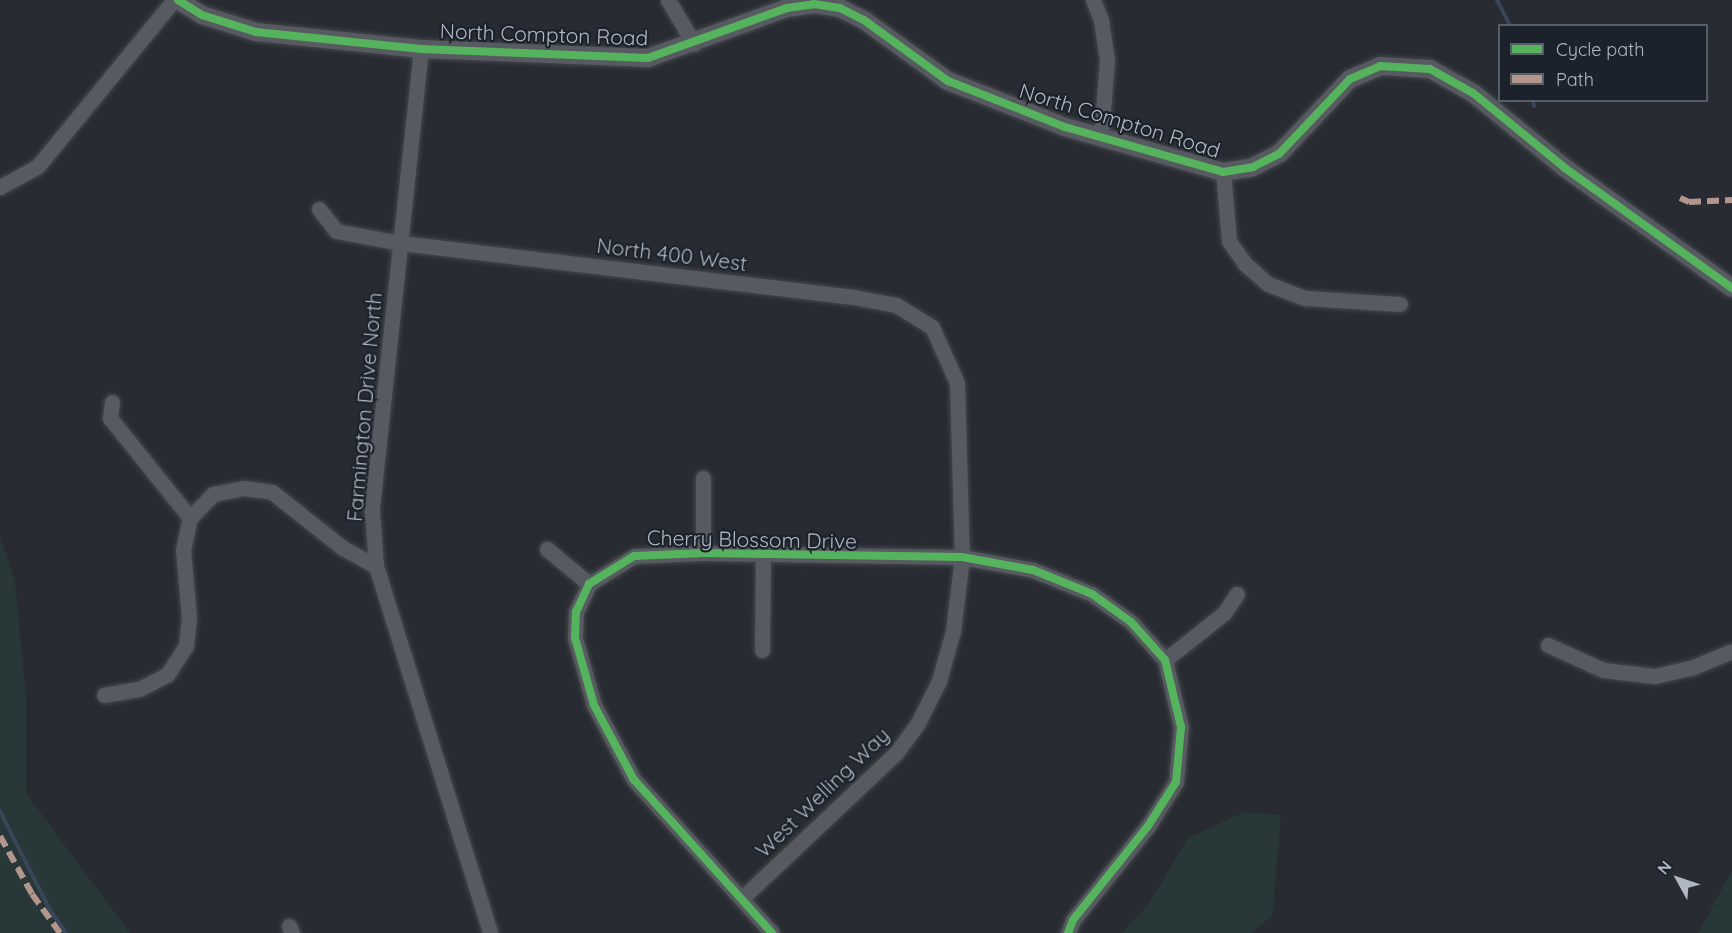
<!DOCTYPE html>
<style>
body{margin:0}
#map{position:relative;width:1732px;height:933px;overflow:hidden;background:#282c32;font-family:Quicksand,sans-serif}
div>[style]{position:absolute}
.green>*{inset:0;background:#283738}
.stream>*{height:4px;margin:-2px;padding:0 2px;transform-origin:2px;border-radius:2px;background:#394659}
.roads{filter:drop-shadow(0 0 2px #44474b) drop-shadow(0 0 2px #44474b)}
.minor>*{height:15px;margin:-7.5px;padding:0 7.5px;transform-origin:7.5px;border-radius:7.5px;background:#575a61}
.tertiary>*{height:18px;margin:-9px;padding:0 9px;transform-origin:9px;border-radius:9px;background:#575a61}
.quiet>*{height:6px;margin-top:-3px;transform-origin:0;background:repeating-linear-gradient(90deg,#b2968c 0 12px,transparent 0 18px)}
.cycleway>*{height:8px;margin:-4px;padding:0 4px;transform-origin:4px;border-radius:4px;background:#56b35d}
span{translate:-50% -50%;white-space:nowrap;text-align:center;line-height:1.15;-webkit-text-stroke:4.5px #1c222b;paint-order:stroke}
.street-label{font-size:21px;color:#b2b8c3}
.legend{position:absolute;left:1498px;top:24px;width:210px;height:78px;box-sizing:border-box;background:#1c222b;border:2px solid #585e68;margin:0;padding:8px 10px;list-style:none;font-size:18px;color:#b2b8c3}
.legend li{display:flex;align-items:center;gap:12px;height:30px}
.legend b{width:30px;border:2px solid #585e68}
.north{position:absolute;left:1648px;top:849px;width:60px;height:60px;-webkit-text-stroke:4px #1c222b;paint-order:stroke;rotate:310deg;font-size:16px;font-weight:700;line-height:24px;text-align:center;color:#b2b8c3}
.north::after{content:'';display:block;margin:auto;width:21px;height:27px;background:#b2b8c3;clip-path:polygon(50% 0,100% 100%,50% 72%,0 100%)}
</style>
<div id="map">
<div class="green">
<div style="clip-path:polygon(0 536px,15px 582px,26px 695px,26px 793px,130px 933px,0 933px)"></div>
<div style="clip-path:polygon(1244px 812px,1281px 815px,1272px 916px,1251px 933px,1122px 933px,1148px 905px,1188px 838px)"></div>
<div style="clip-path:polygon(1732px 870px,1732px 933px,1698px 933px,1706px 919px)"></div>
</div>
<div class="stream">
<div style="left:1497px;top:0;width:29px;rotate:63deg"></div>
<div style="left:1533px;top:100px;width:6px;rotate:81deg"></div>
<div style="left:0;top:811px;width:111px;rotate:63.2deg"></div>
<div style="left:50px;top:910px;width:28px;rotate:55deg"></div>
</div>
<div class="roads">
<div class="minor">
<div style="left:668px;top:0;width:51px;rotate:59.4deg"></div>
<div style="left:1093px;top:0;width:22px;rotate:68deg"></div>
<div style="left:1101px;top:20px;width:40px;rotate:81.5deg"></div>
<div style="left:1107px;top:60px;width:77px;rotate:94.5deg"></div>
<div style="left:421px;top:49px;width:465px;rotate:96.1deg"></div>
<div style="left:372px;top:511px;width:55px;rotate:85.8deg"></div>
<div style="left:376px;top:566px;width:384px;rotate:72.7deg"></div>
<div style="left:1223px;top:172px;width:69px;rotate:85deg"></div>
<div style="left:1229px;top:241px;width:28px;rotate:55deg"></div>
<div style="left:1245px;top:264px;width:30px;rotate:41deg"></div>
<div style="left:1268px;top:284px;width:40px;rotate:21deg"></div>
<div style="left:1305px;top:298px;width:95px;rotate:3.6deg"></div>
<div style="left:0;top:187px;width:43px;rotate:-28.9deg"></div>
<div style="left:38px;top:166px;width:215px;rotate:-50.7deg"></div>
<div style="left:319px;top:209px;width:28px;rotate:52deg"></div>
<div style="left:336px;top:231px;width:66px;rotate:10.5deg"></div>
<div style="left:401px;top:243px;width:456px;rotate:6.8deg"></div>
<div style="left:854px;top:297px;width:43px;rotate:10.8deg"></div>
<div style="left:896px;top:305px;width:42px;rotate:31.4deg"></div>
<div style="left:932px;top:327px;width:61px;rotate:65.9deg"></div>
<div style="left:957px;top:383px;width:174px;rotate:88.4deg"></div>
<div style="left:962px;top:557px;width:75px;rotate:96.9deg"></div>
<div style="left:953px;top:631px;width:52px;rotate:105.6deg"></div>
<div style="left:939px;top:681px;width:47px;rotate:116.6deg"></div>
<div style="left:918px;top:723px;width:37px;rotate:126deg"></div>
<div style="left:896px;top:753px;width:210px;rotate:136.7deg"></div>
<div style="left:112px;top:402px;width:16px;rotate:97deg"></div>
<div style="left:110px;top:418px;width:128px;rotate:51.3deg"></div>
<div style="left:703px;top:478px;width:75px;rotate:90deg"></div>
<div style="left:547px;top:549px;width:55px;rotate:39.8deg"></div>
<div style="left:1548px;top:645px;width:60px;rotate:24.4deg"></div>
<div style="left:1603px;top:670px;width:52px;rotate:6.6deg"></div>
<div style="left:1655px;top:676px;width:37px;rotate:-13deg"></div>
<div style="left:1691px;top:668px;width:44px;rotate:-22.5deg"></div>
<div style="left:762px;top:650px;width:93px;rotate:-89.4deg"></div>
<div style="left:1165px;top:660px;width:75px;rotate:-38.5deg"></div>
<div style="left:1224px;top:613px;width:23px;rotate:-56deg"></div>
<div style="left:104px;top:695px;width:36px;rotate:-10deg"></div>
<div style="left:139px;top:689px;width:31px;rotate:-27deg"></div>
<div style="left:167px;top:675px;width:35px;rotate:-57deg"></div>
<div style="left:186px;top:646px;width:28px;rotate:-84deg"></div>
<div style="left:189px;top:618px;width:68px;rotate:-95deg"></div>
<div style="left:183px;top:550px;width:33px;rotate:-78deg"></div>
<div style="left:190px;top:518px;width:33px;rotate:-46deg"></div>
<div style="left:213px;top:494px;width:32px;rotate:-11deg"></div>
<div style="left:244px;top:488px;width:28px;rotate:8deg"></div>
<div style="left:272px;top:492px;width:90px;rotate:38.3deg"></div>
<div style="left:343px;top:548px;width:38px;rotate:29deg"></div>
<div style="left:289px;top:926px;width:8px;rotate:67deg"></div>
<div style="left:772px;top:933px;width:206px;rotate:-132deg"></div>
<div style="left:634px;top:780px;width:85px;rotate:-118.1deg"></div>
<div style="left:594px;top:705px;width:70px;rotate:-105.8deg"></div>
<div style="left:575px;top:638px;width:26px;rotate:-88deg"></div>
<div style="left:576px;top:612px;width:31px;rotate:-65deg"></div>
<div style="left:589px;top:584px;width:53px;rotate:-31.9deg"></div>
<div style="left:634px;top:556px;width:69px;rotate:-2.5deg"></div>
<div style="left:703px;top:553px;width:259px;rotate:0.9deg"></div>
<div style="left:962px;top:557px;width:72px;rotate:10.4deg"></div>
<div style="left:1033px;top:570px;width:64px;rotate:22.1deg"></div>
<div style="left:1092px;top:594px;width:48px;rotate:35.7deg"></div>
<div style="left:1131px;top:622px;width:51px;rotate:48.2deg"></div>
<div style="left:1165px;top:660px;width:69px;rotate:76.6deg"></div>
<div style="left:1181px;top:727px;width:55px;rotate:95.2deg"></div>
<div style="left:1176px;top:782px;width:52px;rotate:122.5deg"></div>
<div style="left:1148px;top:826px;width:120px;rotate:128.6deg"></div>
<div style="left:1073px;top:920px;width:14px;rotate:111deg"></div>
</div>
<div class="tertiary">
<div style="left:178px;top:0;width:28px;rotate:32deg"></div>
<div style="left:202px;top:15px;width:57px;rotate:17.5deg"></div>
<div style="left:256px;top:32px;width:166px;rotate:5.9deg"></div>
<div style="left:421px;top:49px;width:227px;rotate:2.3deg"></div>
<div style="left:648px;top:58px;width:148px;rotate:-19.8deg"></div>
<div style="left:787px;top:8px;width:27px;rotate:-8deg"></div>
<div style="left:814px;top:4px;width:26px;rotate:9deg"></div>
<div style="left:840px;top:8px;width:27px;rotate:27deg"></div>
<div style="left:864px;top:20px;width:104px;rotate:36deg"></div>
<div style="left:948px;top:81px;width:126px;rotate:21.5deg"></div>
<div style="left:1065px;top:127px;width:164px;rotate:15.9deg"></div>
<div style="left:1223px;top:172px;width:30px;rotate:-9deg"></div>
<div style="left:1253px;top:167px;width:29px;rotate:-27deg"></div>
<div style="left:1279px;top:154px;width:103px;rotate:-46.6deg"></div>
<div style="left:1350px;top:79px;width:33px;rotate:-23deg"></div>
<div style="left:1380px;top:66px;width:50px;rotate:3.4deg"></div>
<div style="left:1430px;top:69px;width:49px;rotate:29.2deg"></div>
<div style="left:1473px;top:93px;width:119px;rotate:39.2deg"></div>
<div style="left:1565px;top:168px;width:206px;rotate:35.7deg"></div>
</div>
</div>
<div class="quiet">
<div style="left:1680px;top:198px;width:10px;rotate:24deg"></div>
<div style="left:1689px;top:202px;width:43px;rotate:-2.7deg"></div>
<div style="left:0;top:836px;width:66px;rotate:61.1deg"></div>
<div style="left:32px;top:894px;width:48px;rotate:54.3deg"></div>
</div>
<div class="cycleway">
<div style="left:178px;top:0;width:28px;rotate:32deg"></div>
<div style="left:202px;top:15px;width:57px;rotate:17.5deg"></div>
<div style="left:256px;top:32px;width:166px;rotate:5.9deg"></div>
<div style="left:421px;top:49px;width:227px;rotate:2.3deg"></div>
<div style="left:648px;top:58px;width:148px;rotate:-19.8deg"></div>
<div style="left:787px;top:8px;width:27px;rotate:-8deg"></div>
<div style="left:814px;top:4px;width:26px;rotate:9deg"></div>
<div style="left:840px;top:8px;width:27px;rotate:27deg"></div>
<div style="left:864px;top:20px;width:104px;rotate:36deg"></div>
<div style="left:948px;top:81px;width:126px;rotate:21.5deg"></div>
<div style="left:1065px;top:127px;width:164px;rotate:15.9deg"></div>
<div style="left:1223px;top:172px;width:30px;rotate:-9deg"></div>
<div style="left:1253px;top:167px;width:29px;rotate:-27deg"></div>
<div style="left:1279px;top:154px;width:103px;rotate:-46.6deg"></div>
<div style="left:1350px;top:79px;width:33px;rotate:-23deg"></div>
<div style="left:1380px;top:66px;width:50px;rotate:3.4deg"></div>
<div style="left:1430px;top:69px;width:49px;rotate:29.2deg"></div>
<div style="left:1473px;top:93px;width:119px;rotate:39.2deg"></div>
<div style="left:1565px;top:168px;width:206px;rotate:35.7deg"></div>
<div style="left:772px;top:933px;width:206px;rotate:-132deg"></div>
<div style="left:634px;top:780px;width:85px;rotate:-118.1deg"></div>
<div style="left:594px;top:705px;width:70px;rotate:-105.8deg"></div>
<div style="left:575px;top:638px;width:26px;rotate:-88deg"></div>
<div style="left:576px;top:612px;width:31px;rotate:-65deg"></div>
<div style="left:589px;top:584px;width:53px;rotate:-31.9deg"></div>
<div style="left:634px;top:556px;width:69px;rotate:-2.5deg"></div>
<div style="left:703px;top:553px;width:259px;rotate:0.9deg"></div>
<div style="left:962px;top:557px;width:72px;rotate:10.4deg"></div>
<div style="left:1033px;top:570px;width:64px;rotate:22.1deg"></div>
<div style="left:1092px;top:594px;width:48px;rotate:35.7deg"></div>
<div style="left:1131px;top:622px;width:51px;rotate:48.2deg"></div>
<div style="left:1165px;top:660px;width:69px;rotate:76.6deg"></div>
<div style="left:1181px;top:727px;width:55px;rotate:95.2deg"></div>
<div style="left:1176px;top:782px;width:52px;rotate:122.5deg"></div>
<div style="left:1148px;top:826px;width:120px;rotate:128.6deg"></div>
<div style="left:1073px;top:920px;width:14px;rotate:111deg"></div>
</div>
<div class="street-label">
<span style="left:544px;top:34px;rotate:2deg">North Compton Road</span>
<span style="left:1120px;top:120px;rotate:17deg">North Compton Road</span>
<span style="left:672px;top:254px;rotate:7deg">North 400 West</span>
<span style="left:364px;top:407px;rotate:-85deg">Farmington Drive North</span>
<span style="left:752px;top:539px;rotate:1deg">Cherry Blossom Drive</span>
<span style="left:822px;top:792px;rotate:-44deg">West Welling Way</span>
</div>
<ul class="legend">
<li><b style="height:8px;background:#56b35d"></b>Cycle path</li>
<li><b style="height:8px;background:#b2968c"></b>Path</li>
</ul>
<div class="north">N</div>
</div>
